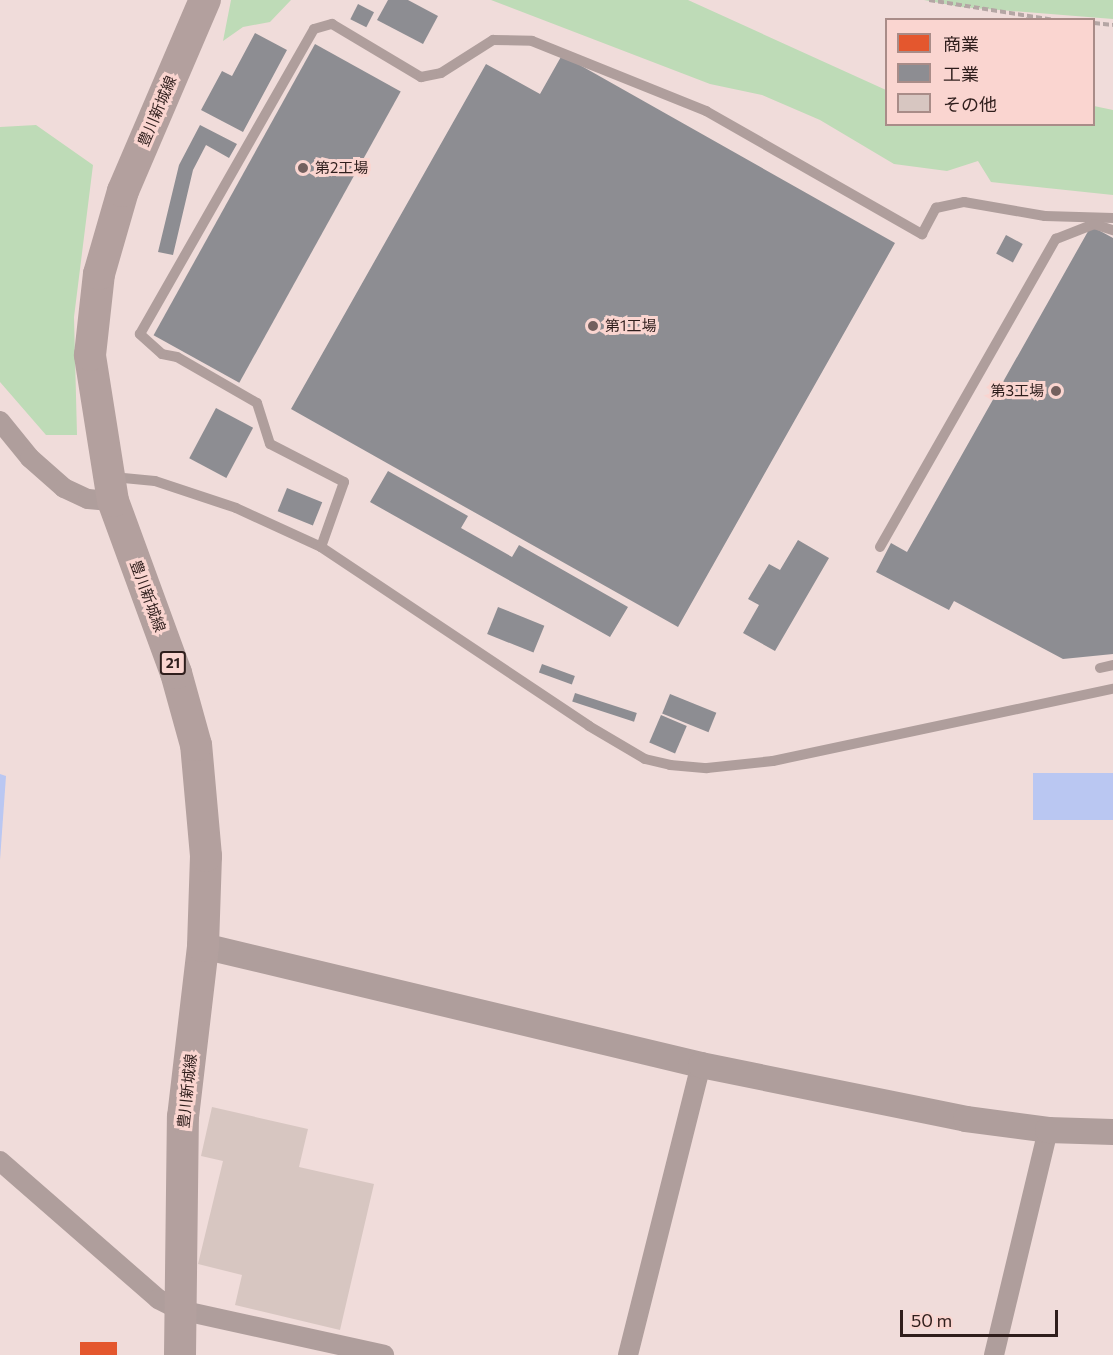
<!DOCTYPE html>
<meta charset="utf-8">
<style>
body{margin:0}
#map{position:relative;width:1113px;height:1355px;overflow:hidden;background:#f0dcda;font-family:Commissioner,"Noto Sans JP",sans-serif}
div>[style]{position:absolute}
.green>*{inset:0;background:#bedbb7}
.water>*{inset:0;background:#bac7f2;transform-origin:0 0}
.shops>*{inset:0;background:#e4572e;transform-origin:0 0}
.industry>*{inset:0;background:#8d8d92;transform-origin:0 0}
.building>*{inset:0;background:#d7c6c1}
.path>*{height:4px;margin-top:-2px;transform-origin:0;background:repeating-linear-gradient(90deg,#b4a6a4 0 6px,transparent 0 9px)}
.service>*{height:10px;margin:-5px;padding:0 5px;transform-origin:5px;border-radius:5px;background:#af9e9c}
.minor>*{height:20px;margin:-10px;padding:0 10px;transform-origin:10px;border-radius:10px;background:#af9e9c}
.tertiary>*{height:26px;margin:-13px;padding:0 13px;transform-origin:13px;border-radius:13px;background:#af9e9c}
.primary>*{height:32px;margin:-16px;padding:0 16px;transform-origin:16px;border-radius:16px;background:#b3a09e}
.dots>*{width:16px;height:16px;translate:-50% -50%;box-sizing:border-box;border:3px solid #fad5d0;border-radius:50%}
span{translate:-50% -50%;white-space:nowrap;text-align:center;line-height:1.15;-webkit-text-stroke:6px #fad5d0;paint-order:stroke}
.shield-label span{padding:2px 4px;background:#fad5d0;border:2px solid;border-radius:4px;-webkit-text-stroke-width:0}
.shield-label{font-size:14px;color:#2f1e1c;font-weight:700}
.street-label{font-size:15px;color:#2f1e1c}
.poi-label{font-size:15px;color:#2f1e1c}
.left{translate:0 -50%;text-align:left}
.right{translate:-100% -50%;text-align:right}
.legend{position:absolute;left:885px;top:18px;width:210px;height:108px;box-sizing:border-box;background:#fad5d0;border:2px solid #a98c88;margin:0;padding:8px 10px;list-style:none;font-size:18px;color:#2f1e1c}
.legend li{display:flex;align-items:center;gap:12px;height:30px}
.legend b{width:30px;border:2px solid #a98c88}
.scale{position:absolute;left:900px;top:1310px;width:158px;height:27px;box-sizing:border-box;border:3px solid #2f1e1c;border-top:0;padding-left:8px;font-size:18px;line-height:21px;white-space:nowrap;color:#2f1e1c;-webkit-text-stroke:4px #fad5d0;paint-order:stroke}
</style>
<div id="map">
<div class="green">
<div style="clip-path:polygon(231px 0,291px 0,270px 22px,243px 27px,223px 41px)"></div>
<div style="clip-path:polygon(491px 0,688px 0,886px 90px,886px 124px,1094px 124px,1094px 106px,1113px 110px,1113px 195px,991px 182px,978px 161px,947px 171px,894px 164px,820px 120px,762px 95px,710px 84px)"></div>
<div style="clip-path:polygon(924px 0,1113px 0,1113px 19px,961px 7px)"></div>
<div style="clip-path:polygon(36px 125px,93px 165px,74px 317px,77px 435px,46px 435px,0 382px,0 127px)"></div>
</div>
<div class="water">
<div style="left:1113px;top:773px;width:47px;height:80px;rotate:90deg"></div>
<div style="clip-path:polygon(0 774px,6px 776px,0 860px)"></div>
</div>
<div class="shops">
<div style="left:80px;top:1342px;width:37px;height:13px"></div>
</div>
<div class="industry">
<div style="clip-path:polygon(388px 0,408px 0,438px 16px,423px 44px,377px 20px)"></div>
<div style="left:358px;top:4px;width:18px;height:17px;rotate:27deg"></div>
<div style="clip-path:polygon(255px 33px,287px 50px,243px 132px,201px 110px,222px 71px,232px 76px)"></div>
<div style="left:315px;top:44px;width:98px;height:333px;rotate:29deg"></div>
<div style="clip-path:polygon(562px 55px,895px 243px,678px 627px,291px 409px,486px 64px,540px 94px)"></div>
<div style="clip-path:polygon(200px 125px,237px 144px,229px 158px,206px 145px,193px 170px,173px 255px,158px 252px,179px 165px)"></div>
<div style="clip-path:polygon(1091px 226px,1113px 238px,1113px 654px,1063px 659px,954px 601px,949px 610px,876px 572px,891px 543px,907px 552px)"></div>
<div style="left:1006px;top:235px;width:19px;height:21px;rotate:28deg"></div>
<div style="left:216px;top:408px;width:42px;height:57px;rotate:28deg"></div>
<div style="clip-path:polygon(388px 471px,468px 516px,461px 528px,512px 557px,519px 545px,628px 607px,610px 637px,370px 502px)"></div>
<div style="left:287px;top:488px;width:38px;height:25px;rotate:22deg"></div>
<div style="clip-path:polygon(798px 540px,829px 558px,775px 651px,743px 633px,759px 605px,748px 599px,769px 564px,780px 570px)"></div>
<div style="left:498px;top:607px;width:50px;height:29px;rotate:22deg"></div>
<div style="left:542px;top:664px;width:35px;height:9px;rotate:20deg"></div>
<div style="left:575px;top:693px;width:65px;height:9px;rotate:18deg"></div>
<div style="left:670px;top:694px;width:50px;height:21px;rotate:22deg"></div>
<div style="left:661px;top:715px;width:28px;height:30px;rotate:23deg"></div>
</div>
<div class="building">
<div style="clip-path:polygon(212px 1107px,308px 1129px,299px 1167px,374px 1184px,340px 1330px,235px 1305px,242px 1275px,198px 1264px,223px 1161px,201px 1156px)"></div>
</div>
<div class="path">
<div style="left:929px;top:0;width:127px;rotate:9.1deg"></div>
<div style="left:1094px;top:23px;width:19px;rotate:6deg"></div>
</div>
<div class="service">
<div style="left:113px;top:477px;width:42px;rotate:5.4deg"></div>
<div style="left:155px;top:481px;width:85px;rotate:18.4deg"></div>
<div style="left:236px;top:508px;width:94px;rotate:24.6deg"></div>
<div style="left:321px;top:547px;width:322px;rotate:33.7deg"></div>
<div style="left:589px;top:726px;width:65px;rotate:30.5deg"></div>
<div style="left:645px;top:759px;width:26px;rotate:13deg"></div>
<div style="left:670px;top:765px;width:37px;rotate:5deg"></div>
<div style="left:707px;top:768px;width:66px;rotate:-6.1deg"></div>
<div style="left:773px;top:761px;width:348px;rotate:-12deg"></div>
<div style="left:321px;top:547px;width:69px;rotate:-70.5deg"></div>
<div style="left:344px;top:482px;width:83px;rotate:-152.8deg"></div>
<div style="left:270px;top:444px;width:43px;rotate:-107.6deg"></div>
<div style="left:257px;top:403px;width:92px;rotate:-150.1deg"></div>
<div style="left:177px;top:357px;width:15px;rotate:-169deg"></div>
<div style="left:162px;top:354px;width:30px;rotate:-138deg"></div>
<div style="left:140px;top:334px;width:351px;rotate:-60.3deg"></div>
<div style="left:314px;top:29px;width:19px;rotate:-16deg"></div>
<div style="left:332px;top:24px;width:104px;rotate:30.8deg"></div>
<div style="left:421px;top:77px;width:20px;rotate:-11deg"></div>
<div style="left:441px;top:73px;width:62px;rotate:-32.4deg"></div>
<div style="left:493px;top:40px;width:39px;rotate:1deg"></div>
<div style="left:532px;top:41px;width:188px;rotate:21.9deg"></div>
<div style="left:706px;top:111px;width:249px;rotate:29.7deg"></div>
<div style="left:922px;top:234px;width:30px;rotate:-62deg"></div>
<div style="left:936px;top:208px;width:29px;rotate:-12deg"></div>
<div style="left:964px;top:202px;width:82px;rotate:9.8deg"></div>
<div style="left:1045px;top:216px;width:68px;rotate:1.7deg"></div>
<div style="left:880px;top:547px;width:355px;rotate:-60.3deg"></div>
<div style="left:1056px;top:239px;width:41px;rotate:-21.5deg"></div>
<div style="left:1094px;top:224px;width:20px;rotate:18deg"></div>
<div style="left:1100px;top:668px;width:13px;rotate:-13deg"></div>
</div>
<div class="minor">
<div style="left:0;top:421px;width:48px;rotate:51deg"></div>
<div style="left:30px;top:458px;width:45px;rotate:41.4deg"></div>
<div style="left:64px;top:488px;width:26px;rotate:25deg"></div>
<div style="left:88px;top:499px;width:25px;rotate:5deg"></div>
<div style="left:0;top:1161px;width:210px;rotate:41.1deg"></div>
<div style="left:158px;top:1299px;width:25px;rotate:27deg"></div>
<div style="left:180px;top:1310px;width:209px;rotate:12.4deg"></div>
<div style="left:628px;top:1355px;width:299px;rotate:-75.9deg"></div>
<div style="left:994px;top:1355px;width:231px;rotate:-76.5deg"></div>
</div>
<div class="tertiary">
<div style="left:203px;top:946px;width:512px;rotate:13.44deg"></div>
<div style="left:701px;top:1065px;width:270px;rotate:11.5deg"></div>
<div style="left:966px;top:1119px;width:83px;rotate:7.6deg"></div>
<div style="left:1048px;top:1130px;width:65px;rotate:1.8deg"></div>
</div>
<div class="primary">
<div style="left:180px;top:1355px;width:238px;rotate:-89.3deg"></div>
<div style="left:183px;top:1117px;width:172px;rotate:-83.3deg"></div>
<div style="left:203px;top:946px;width:90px;rotate:-88.1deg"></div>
<div style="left:206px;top:856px;width:111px;rotate:-95.1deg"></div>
<div style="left:196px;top:745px;width:75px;rotate:-105.5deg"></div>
<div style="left:176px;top:673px;width:183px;rotate:-110.1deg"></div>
<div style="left:113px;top:501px;width:148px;rotate:-99deg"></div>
<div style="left:90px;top:355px;width:81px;rotate:-83.7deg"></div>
<div style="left:99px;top:274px;width:86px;rotate:-73.9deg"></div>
<div style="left:123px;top:191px;width:208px;rotate:-66.8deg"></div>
</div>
<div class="dots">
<div style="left:303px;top:168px;background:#73605e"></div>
<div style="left:593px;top:326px;background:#73605e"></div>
<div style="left:1056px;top:391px;background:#73605e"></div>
</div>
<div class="shield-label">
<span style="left:173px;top:663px">21</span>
</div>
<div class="street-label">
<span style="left:157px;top:111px;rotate:-67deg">豊川新城線</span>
<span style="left:148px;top:596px;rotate:70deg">豊川新城線</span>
<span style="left:187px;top:1091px;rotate:-84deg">豊川新城線</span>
</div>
<div class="poi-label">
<span class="left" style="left:315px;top:168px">第2工場</span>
<span class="left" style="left:605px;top:326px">第1工場</span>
<span class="right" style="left:1044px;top:391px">第3工場</span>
</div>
<ul class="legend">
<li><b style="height:16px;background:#e4572e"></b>商業</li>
<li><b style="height:16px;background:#8d8d92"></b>工業</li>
<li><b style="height:16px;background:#d7c6c1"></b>その他</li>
</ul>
<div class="scale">50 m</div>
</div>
